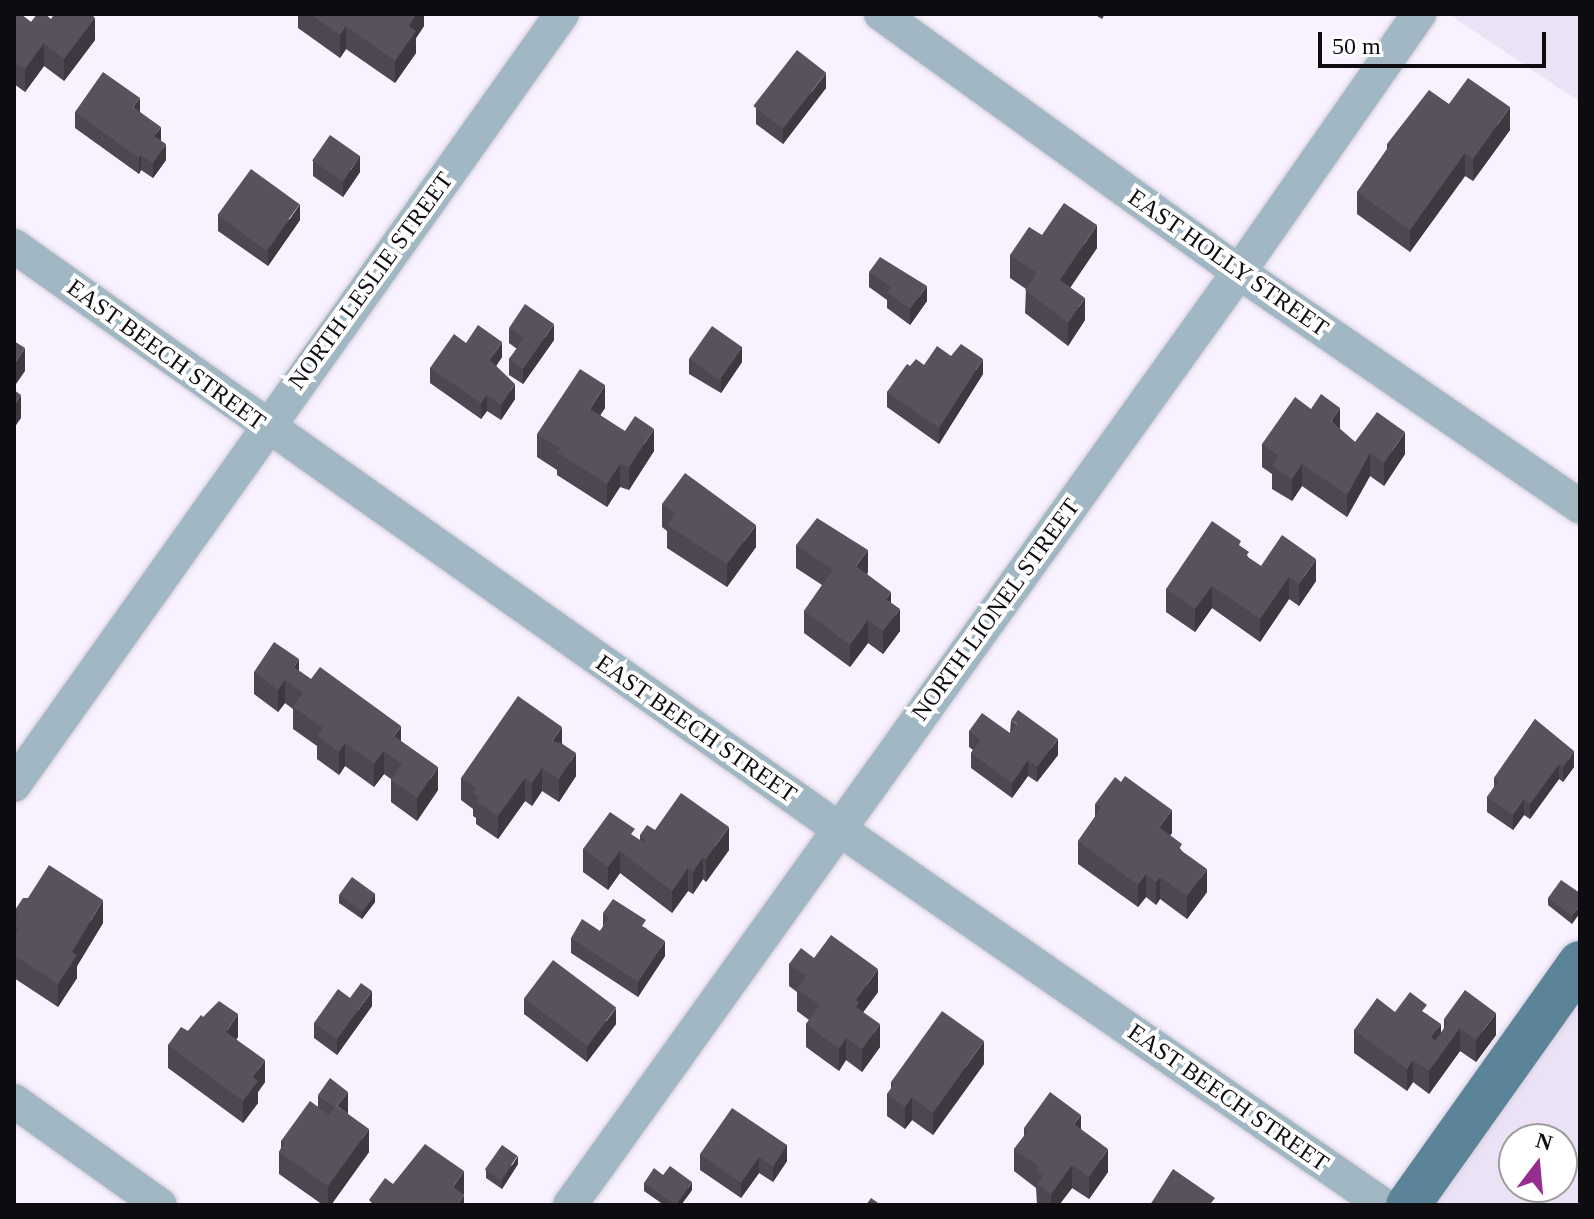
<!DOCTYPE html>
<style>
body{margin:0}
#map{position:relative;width:1594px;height:1219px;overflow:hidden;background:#f8f1ff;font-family:Georgia,serif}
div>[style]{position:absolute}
.built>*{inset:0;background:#ece2f5}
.roads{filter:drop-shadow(0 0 2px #d3ccd9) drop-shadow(0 0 2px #d3ccd9)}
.minor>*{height:34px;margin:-17px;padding:0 17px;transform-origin:17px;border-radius:17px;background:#a1b7c3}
.major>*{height:44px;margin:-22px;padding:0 22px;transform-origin:22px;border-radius:22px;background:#5b8499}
.wall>*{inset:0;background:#4c4750}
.shaded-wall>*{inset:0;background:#3e3941}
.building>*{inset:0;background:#58525d;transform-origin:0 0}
span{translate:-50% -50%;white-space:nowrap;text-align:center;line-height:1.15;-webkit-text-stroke:8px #fff;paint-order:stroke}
.street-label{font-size:24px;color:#0e0c10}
.frame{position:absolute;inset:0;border:16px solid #0e0c10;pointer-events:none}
.north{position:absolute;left:1498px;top:1123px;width:80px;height:80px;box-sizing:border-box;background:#fff;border:2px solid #9f9e9f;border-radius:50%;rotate:16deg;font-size:22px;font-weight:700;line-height:32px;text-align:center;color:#0e0c10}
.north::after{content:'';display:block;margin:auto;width:28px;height:36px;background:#962e92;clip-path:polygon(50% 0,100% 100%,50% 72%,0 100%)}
.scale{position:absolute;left:1318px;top:32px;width:228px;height:36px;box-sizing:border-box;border:4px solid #0e0c10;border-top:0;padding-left:10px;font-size:24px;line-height:28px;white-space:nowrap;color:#0e0c10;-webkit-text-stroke:6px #fff;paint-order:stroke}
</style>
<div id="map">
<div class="built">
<div style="clip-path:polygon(1448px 14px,1580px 14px,1580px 102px)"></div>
<div style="clip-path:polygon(evenodd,1580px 963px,1580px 1205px,1408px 1205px,1580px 963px,1514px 1139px,1562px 1139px,1562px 1187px,1514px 1187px,1514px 1139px)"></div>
</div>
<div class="roads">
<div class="minor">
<div style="left:881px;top:14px;width:441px;rotate:35.8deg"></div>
<div style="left:1239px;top:272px;width:414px;rotate:34.5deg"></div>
<div style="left:14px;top:246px;width:1010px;rotate:35.25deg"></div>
<div style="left:839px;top:829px;width:661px;rotate:34.65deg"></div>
<div style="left:14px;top:785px;width:946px;rotate:-54.6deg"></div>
<div style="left:14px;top:1101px;width:179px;rotate:35.5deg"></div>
<div style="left:570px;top:1205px;width:1148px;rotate:-54.36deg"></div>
<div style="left:1239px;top:272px;width:315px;rotate:-55.1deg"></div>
</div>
<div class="major">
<div style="left:1408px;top:1205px;width:297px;rotate:-54.6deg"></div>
</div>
</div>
<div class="wall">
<div style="clip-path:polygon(14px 14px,31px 22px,93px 14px,95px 40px,64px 81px,44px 66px,25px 92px,14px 84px)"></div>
<div style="clip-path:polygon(298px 14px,424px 14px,424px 26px,416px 38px,416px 53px,395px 83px,346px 49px,340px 58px,298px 28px)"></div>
<div style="clip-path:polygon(1094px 14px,1105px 14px,1102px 19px)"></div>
<div style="clip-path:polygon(826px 88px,783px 144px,756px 124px,756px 108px)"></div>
<div style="clip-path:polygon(1449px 104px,1510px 130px,1473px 181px,1465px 176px,1410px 252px,1357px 214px,1357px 192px,1387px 149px,1387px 144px)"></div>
<div style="clip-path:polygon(75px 112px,140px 112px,161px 141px,166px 160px,153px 178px,141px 170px,139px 174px,75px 128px)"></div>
<div style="clip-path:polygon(313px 161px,360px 172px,343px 197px,313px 176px)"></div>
<div style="clip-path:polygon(218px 215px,300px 220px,268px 266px,218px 231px)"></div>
<div style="clip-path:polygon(1042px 235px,1097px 248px,1070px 287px,1085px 320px,1068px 346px,1025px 313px,1026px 289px,1010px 278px,1010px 255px)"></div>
<div style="clip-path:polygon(869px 272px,927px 301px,910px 325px,887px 308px,887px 300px,869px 287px)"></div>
<div style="clip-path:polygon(509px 328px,554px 340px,523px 384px,509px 375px,509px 359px,517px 349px,509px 343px)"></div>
<div style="clip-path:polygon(466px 343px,502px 357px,496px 366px,515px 399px,501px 420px,487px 411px,481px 419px,430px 383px,430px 368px)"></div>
<div style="clip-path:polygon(951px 356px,983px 374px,939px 444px,887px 407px,887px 392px,910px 366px,924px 365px)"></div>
<div style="clip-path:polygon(689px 359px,742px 362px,721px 393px,689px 374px)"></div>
<div style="clip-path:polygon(605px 408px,600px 415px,654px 451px,629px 490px,620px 487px,607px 507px,557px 475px,557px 470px,537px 457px,537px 434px)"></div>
<div style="clip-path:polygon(1340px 429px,1355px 442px,1405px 454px,1384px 486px,1370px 476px,1347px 517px,1302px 486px,1292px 501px,1272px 489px,1272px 474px,1262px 467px,1262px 444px)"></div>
<div style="clip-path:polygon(662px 504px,756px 547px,727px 587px,667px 548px,667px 531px,662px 527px)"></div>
<div style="clip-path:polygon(796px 545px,868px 572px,867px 574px,891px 603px,900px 631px,883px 654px,868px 643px,850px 667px,804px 633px,804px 611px,822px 585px,796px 568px)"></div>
<div style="clip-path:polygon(1241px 547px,1249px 558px,1261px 566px,1316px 581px,1299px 606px,1289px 599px,1260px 642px,1212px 608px,1195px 632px,1166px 612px,1166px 589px)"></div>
<div style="clip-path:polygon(299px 671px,401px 741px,438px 790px,417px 821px,391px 802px,391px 779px,384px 774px,374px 787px,345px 766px,339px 775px,317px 759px,317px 746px,293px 729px,293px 709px,285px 703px,278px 712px,254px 694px,254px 672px)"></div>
<div style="clip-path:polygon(1535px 719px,1574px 767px,1563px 782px,1559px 779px,1530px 819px,1524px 815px,1513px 830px,1487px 812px,1487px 797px,1494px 787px,1494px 778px)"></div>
<div style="clip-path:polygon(1011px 720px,1058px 755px,1037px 782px,1028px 776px,1012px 798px,971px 768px,971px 753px,973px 750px,969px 747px,969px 731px,1010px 733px)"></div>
<div style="clip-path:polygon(562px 743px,576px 776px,559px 802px,542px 791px,532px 806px,525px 801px,498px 839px,476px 824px,476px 818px,473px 816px,473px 809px,461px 800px,461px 778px)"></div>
<div style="clip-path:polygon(1095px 804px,1172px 833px,1170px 835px,1182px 851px,1207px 892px,1187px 919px,1160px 899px,1156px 905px,1146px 897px,1138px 907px,1078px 864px,1078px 841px,1095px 817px)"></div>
<div style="clip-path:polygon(655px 830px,729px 850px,706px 882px,703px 879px,693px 894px,688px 891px,672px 913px,620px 873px,608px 890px,583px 872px,583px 849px,635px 837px,640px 840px,640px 835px)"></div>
<div style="clip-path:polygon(1580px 893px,1572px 924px,1548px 905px,1548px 898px)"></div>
<div style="clip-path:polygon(339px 895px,375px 902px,362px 919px,339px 903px)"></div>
<div style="clip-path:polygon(15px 910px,103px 923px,77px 966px,77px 978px,58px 1007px,14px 978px)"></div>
<div style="clip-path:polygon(603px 913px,646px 928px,665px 956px,638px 997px,571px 953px,571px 938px,600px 931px,603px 927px)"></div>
<div style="clip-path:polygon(814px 958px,878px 992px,863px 1012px,880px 1047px,862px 1072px,846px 1060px,839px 1071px,806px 1047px,806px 1024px,809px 1020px,797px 1011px,797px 992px,789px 986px,789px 964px)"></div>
<div style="clip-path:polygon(524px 998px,616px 1024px,587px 1062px,524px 1014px)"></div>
<div style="clip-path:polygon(372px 1006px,337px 1055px,314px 1038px,314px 1023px)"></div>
<div style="clip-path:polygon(1395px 1012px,1427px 1014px,1441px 1033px,1444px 1028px,1444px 1019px,1496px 1035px,1476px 1062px,1460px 1051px,1429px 1094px,1413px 1082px,1407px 1091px,1354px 1053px,1354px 1030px)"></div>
<div style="clip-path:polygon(203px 1017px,238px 1037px,236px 1039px,265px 1082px,258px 1092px,258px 1103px,243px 1123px,168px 1068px,168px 1045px,188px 1031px)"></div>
<div style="clip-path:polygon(984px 1064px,933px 1135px,912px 1120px,905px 1129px,887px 1116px,887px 1094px,891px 1089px,891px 1082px)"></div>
<div style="clip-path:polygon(318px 1095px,348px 1114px,369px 1152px,331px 1205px,323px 1205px,279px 1174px,279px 1152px,281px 1148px,281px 1141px,318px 1106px)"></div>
<div style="clip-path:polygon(1024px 1128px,1081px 1129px,1108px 1172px,1089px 1199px,1072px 1188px,1059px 1205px,1037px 1205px,1036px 1188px,1014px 1171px,1014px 1149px,1024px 1136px)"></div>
<div style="clip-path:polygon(787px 1145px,787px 1161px,773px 1182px,759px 1173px,741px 1198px,700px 1170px,700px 1154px)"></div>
<div style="clip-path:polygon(518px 1164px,502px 1189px,486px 1178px,486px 1170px)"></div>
<div style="clip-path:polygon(663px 1175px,692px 1190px,681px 1205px,664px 1205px,644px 1191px,644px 1183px)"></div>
</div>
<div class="shaded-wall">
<div style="clip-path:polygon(87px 14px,93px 14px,93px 20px,95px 18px,95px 40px,64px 81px,64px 59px)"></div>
<div style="clip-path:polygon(416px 14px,424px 14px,424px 26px,416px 38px,416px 53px,395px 83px,395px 61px,409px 26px)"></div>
<div style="clip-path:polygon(346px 26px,346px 49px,340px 58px,340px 35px)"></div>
<div style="clip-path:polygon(44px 43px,44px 66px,25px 92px,25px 69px)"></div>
<div style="clip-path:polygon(826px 73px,826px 88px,783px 144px,783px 129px)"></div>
<div style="clip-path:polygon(140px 98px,140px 113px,133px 107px)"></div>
<div style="clip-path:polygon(1510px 107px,1510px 130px,1473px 181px,1473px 159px)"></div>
<div style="clip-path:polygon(161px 127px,161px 142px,154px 136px)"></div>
<div style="clip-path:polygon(166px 144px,166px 160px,153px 178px,153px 163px)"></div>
<div style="clip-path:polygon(1465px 153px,1465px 176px,1410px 252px,1410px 230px)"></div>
<div style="clip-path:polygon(141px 155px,141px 170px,139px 174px,139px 158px)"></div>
<div style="clip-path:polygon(360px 156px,360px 172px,343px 197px,343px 182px)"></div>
<div style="clip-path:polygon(300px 204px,300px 220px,268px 266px,268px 251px)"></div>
<div style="clip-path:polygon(1097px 225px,1097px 248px,1060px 303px,1060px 280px)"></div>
<div style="clip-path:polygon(927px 286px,927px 301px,910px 325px,910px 309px)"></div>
<div style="clip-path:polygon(1085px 298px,1085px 320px,1068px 346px,1068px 323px)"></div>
<div style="clip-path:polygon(554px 324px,554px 340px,523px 384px,523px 369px)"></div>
<div style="clip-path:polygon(502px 342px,502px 357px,490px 375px,490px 360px)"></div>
<div style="clip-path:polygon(742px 347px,742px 362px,721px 393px,721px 377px)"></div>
<div style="clip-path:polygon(25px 348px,25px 371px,14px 387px,14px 364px)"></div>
<div style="clip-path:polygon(983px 359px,983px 374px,939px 444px,939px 428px)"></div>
<div style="clip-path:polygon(515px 384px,515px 399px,501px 420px,501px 405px)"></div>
<div style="clip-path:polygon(605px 385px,605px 408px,590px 431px,590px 409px)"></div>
<div style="clip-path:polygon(21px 395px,21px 418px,14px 428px,14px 405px)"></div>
<div style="clip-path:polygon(487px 395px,487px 411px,481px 419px,481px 403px)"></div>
<div style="clip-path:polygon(1340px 408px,1340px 430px,1331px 421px)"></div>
<div style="clip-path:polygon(654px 429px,654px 451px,629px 490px,629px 467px)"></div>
<div style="clip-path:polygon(1405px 432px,1405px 454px,1384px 486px,1384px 463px)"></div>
<div style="clip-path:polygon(1370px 453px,1370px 476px,1347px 517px,1347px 495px)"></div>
<div style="clip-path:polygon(620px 464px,620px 487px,607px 507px,607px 484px)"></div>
<div style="clip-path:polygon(1302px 464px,1302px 486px,1292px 501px,1292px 479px)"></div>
<div style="clip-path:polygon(756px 525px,756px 547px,727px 587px,727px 564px)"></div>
<div style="clip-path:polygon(868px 550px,868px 572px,856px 589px,856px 566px)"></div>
<div style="clip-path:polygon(1316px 559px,1316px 581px,1299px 606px,1299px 584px)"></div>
<div style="clip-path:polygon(1289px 577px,1289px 599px,1260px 642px,1260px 619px)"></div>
<div style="clip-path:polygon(1212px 586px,1212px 608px,1195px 632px,1195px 609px)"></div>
<div style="clip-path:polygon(891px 592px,891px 614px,886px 599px)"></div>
<div style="clip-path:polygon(900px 609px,900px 631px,883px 654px,883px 631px)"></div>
<div style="clip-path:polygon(868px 620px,868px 643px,850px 667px,850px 645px)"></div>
<div style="clip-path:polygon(299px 659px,299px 682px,294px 667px)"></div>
<div style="clip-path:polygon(285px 680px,285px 703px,278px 712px,278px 690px)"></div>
<div style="clip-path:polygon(401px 726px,401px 748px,394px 736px)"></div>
<div style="clip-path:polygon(562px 727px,562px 750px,552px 741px)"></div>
<div style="clip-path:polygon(1058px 739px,1058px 755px,1037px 782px,1037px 767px)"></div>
<div style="clip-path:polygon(345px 743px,345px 766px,339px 775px,339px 752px)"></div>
<div style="clip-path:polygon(384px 751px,384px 774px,374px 787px,374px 764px)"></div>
<div style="clip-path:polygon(1574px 751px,1574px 767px,1563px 782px,1563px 767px)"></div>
<div style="clip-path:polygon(576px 753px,576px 776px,559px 802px,559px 779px)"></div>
<div style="clip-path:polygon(1028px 760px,1028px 776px,1012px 798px,1012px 783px)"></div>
<div style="clip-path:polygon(1559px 764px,1559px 779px,1530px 819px,1530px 804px)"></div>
<div style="clip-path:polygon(438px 767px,438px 790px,417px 821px,417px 798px)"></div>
<div style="clip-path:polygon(542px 768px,542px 791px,532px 806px,532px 783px)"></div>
<div style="clip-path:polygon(525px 778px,525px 801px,498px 839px,498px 816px)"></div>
<div style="clip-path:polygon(1524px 799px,1524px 815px,1513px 830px,1513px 815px)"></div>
<div style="clip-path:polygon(1172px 810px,1172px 833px,1159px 850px,1159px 827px)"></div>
<div style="clip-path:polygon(729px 827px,729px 850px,706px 882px,706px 859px)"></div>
<div style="clip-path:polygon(620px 851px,620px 873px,608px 890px,608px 867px)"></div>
<div style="clip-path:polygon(703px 857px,703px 879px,693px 894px,693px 872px)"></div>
<div style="clip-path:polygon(688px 868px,688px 891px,672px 913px,672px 891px)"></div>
<div style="clip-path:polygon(1207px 869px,1207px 892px,1187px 919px,1187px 896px)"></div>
<div style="clip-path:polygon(1146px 874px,1146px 897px,1138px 907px,1138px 885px)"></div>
<div style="clip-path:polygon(1160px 877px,1160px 899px,1156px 905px,1156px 882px)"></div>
<div style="clip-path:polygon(375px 894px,375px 902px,362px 919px,362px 911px)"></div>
<div style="clip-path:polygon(103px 900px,103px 923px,77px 966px,77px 978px,58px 1007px,58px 984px,72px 952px)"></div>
<div style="clip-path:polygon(1580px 905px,1580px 913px,1572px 924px,1572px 916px)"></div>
<div style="clip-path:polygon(665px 941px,665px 956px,638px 997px,638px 982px)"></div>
<div style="clip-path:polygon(878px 969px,878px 992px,859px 1018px,856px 1030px,856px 1000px)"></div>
<div style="clip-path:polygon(372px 991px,372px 1006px,337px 1055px,337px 1039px)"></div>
<div style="clip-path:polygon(616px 1008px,616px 1024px,587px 1062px,587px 1047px)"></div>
<div style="clip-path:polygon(1496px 1013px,1496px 1035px,1476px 1062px,1476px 1040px)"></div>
<div style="clip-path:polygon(238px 1014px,238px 1037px,226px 1054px,226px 1032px)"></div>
<div style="clip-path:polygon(880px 1024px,880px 1047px,862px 1072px,862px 1049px)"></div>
<div style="clip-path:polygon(1441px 1024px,1441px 1046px,1431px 1037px)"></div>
<div style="clip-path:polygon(1460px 1028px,1460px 1051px,1429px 1094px,1429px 1071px)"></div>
<div style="clip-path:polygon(846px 1038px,846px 1060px,839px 1071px,839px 1049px)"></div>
<div style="clip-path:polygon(984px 1041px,984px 1064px,933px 1135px,933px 1113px)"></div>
<div style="clip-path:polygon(265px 1060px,265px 1082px,258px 1092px,258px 1103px,243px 1123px,243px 1101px,253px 1077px)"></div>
<div style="clip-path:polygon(1413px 1060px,1413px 1082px,1407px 1091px,1407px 1069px)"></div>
<div style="clip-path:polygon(348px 1092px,348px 1114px,337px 1106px)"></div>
<div style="clip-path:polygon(912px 1097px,912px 1120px,905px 1129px,905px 1107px)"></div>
<div style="clip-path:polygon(1081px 1115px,1081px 1138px,1074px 1124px)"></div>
<div style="clip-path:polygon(369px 1129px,369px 1152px,331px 1205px,328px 1205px,328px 1186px)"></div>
<div style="clip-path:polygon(787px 1145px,787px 1161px,773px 1182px,773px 1167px)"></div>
<div style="clip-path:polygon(1108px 1149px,1108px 1172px,1089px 1199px,1089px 1177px)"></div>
<div style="clip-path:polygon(518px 1156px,518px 1164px,502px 1189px,502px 1181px)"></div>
<div style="clip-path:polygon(759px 1157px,759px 1173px,741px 1198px,741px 1183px)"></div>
<div style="clip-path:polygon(1072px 1165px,1072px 1188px,1059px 1205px,1051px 1205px,1051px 1194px)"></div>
<div style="clip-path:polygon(464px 1171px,464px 1194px,456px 1205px,453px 1187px)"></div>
<div style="clip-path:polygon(692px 1182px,692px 1190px,681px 1205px,676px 1205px)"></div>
<div style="clip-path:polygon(464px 1195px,464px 1205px,457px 1205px)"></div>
</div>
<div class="building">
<div style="clip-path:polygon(14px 14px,21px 14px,31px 22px,37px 14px,45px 14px,51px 19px,54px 14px,91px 14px,95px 18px,64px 59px,44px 43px,25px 69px,14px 61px)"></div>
<div style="clip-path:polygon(310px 14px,416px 14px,409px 26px,416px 31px,395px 61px,346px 26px,340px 35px)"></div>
<div style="left:797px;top:50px;width:37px;height:71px;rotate:38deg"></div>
<div style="clip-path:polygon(103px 72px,140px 98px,133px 107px,161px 127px,154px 136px,166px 144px,153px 163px,141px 155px,139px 158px,75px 112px)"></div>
<div style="clip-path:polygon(1468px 78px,1510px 107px,1473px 159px,1465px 153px,1410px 230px,1357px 192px,1390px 145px,1387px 144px,1429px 90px,1449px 104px)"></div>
<div style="left:330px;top:135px;width:37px;height:31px;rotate:35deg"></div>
<div style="left:251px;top:169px;width:60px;height:57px;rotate:36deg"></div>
<div style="clip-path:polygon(1064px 203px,1097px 225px,1060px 280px,1085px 298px,1068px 323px,1025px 290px,1037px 273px,1010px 255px,1029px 227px,1042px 235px)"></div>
<div style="clip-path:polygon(880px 257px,927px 286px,910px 309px,887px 292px,891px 287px,869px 272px)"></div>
<div style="clip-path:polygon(525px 304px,554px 324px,523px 369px,509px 359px,524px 338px,509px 328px)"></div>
<div style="clip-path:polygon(478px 325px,502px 342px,490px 360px,515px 384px,501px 405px,487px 395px,481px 403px,430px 368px,454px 334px,466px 343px)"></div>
<div style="left:712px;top:326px;width:37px;height:40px;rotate:35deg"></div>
<div style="clip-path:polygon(14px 341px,25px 348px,14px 364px)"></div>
<div style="clip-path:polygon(961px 344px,983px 359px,939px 428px,887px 392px,907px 364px,910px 366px,916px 359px,924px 365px,937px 346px,951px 356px)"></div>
<div style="clip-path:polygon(580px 369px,605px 385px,590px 409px,625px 431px,635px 416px,654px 429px,629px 467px,620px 464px,607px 484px,557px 452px,560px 448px,537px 434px)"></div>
<div style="clip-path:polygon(14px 390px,21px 395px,14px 405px)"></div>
<div style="clip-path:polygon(1321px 394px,1340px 408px,1331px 421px,1355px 442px,1377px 412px,1405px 432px,1384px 463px,1370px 453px,1347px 495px,1302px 464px,1292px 479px,1272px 466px,1279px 456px,1262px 444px,1295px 397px,1311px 409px)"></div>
<div style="clip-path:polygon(685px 473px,756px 525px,727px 564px,667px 525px,675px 514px,662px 504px)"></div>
<div style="clip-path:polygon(817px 518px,868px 550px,856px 566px,891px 592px,886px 599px,900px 609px,883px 631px,868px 620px,850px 645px,804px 611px,833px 570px,796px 545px)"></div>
<div style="clip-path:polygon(1212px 521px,1241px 541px,1239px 545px,1249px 552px,1246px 556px,1261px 566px,1282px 535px,1316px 559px,1299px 584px,1289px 577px,1260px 619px,1212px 586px,1195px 609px,1166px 589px)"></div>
<div style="clip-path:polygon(274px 642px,299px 659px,294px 667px,311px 679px,320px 667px,401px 726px,394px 736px,438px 767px,417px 798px,391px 780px,402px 764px,384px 751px,374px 764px,345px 743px,339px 752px,317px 736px,323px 728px,293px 707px,303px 693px,285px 680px,278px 690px,254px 672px)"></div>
<div style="clip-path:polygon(518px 696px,562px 727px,552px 741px,561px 743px,576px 753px,559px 779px,542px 768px,532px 783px,525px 778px,498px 816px,476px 801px,479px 797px,473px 793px,476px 788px,461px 778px)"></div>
<div style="clip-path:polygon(1018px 710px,1058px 739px,1037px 767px,1028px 760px,1012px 783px,971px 753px,981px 740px,969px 731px,982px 713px,1010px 733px,1017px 724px,1011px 720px)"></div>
<div style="clip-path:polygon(1535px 719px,1574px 751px,1563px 767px,1559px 764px,1530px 804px,1524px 799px,1513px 815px,1487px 797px,1499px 781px,1494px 778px)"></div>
<div style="clip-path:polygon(1125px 776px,1172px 810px,1159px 827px,1182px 844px,1179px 849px,1207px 869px,1187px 896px,1160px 877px,1156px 882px,1146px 874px,1138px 885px,1078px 841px,1101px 808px,1095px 804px,1115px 777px,1121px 782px)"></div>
<div style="clip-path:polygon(681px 793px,729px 827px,706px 859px,703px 857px,693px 872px,688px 868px,672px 891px,620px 851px,608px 867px,583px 849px,610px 812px,635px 829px,631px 834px,644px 843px,646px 840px,640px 835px,647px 825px,655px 830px)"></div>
<div style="clip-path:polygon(49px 865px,103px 900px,72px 952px,77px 955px,58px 984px,14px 955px,14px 935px,18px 928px,14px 926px,17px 919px,15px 910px,23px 898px,28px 898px)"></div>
<div style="left:352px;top:877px;width:29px;height:22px;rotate:36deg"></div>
<div style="clip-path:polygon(1561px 880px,1580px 893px,1580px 905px,1572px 916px,1548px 898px)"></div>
<div style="clip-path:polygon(613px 899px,646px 920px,642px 926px,665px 941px,638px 982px,571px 938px,582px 919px,600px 931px,609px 917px,603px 913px)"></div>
<div style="clip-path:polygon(831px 935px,878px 969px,856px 1000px,859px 1002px,856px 1007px,880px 1024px,862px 1049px,846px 1038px,839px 1049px,806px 1024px,820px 1005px,797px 989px,806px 976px,789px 964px,801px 948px,814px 958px)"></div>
<div style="left:553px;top:960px;width:79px;height:48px;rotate:37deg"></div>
<div style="clip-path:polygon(361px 983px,372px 991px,337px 1039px,314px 1023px,338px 989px,350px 998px)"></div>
<div style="clip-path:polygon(1465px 990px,1496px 1013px,1476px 1040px,1460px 1028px,1429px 1071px,1413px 1060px,1407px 1069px,1354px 1030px,1377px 998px,1395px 1012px,1410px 992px,1427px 1005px,1422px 1011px,1441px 1024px,1431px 1037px,1435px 1041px,1448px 1023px,1444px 1019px)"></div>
<div style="clip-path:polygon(219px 1001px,238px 1014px,226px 1032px,265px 1060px,253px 1077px,258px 1081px,243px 1101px,168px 1045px,181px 1027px,188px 1031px,201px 1015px,203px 1017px)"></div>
<div style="clip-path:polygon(942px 1011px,984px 1041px,933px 1113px,912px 1097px,905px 1107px,887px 1094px,894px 1084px,891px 1082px)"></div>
<div style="clip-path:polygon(330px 1078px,348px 1092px,337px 1106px,369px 1129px,328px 1186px,279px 1152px,285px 1143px,281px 1141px,310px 1101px,329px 1115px,335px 1107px,318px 1095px)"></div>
<div style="clip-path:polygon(1050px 1092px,1081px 1115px,1074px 1124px,1108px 1149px,1089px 1177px,1072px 1165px,1051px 1194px,1037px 1184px,1043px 1176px,1036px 1171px,1039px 1167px,1014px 1149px,1028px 1131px,1024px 1128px)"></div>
<div style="clip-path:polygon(732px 1108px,787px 1145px,773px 1167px,759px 1157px,741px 1183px,700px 1154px)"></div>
<div style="clip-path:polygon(425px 1144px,464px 1171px,453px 1187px,464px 1195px,457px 1205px,374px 1205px,369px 1200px,385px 1178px,393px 1184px)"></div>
<div style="left:502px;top:1145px;width:19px;height:30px;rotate:35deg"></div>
<div style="clip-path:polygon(670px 1166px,692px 1182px,676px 1205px,644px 1183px,654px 1168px,663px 1175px)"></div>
<div style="clip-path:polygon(1173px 1169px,1215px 1198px,1211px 1203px,1213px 1205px,1150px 1205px)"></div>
<div style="clip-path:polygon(871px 1198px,881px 1205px,866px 1205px)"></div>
</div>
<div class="street-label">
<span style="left:1228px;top:263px;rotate:35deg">EAST HOLLY STREET</span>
<span style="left:371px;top:281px;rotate:-54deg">NORTH LESLIE STREET</span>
<span style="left:166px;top:355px;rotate:36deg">EAST BEECH STREET</span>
<span style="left:996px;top:610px;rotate:-54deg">NORTH LIONEL STREET</span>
<span style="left:696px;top:729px;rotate:35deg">EAST BEECH STREET</span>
<span style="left:1228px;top:1098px;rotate:35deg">EAST BEECH STREET</span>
</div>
<div class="frame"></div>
<div class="north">N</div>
<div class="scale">50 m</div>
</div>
